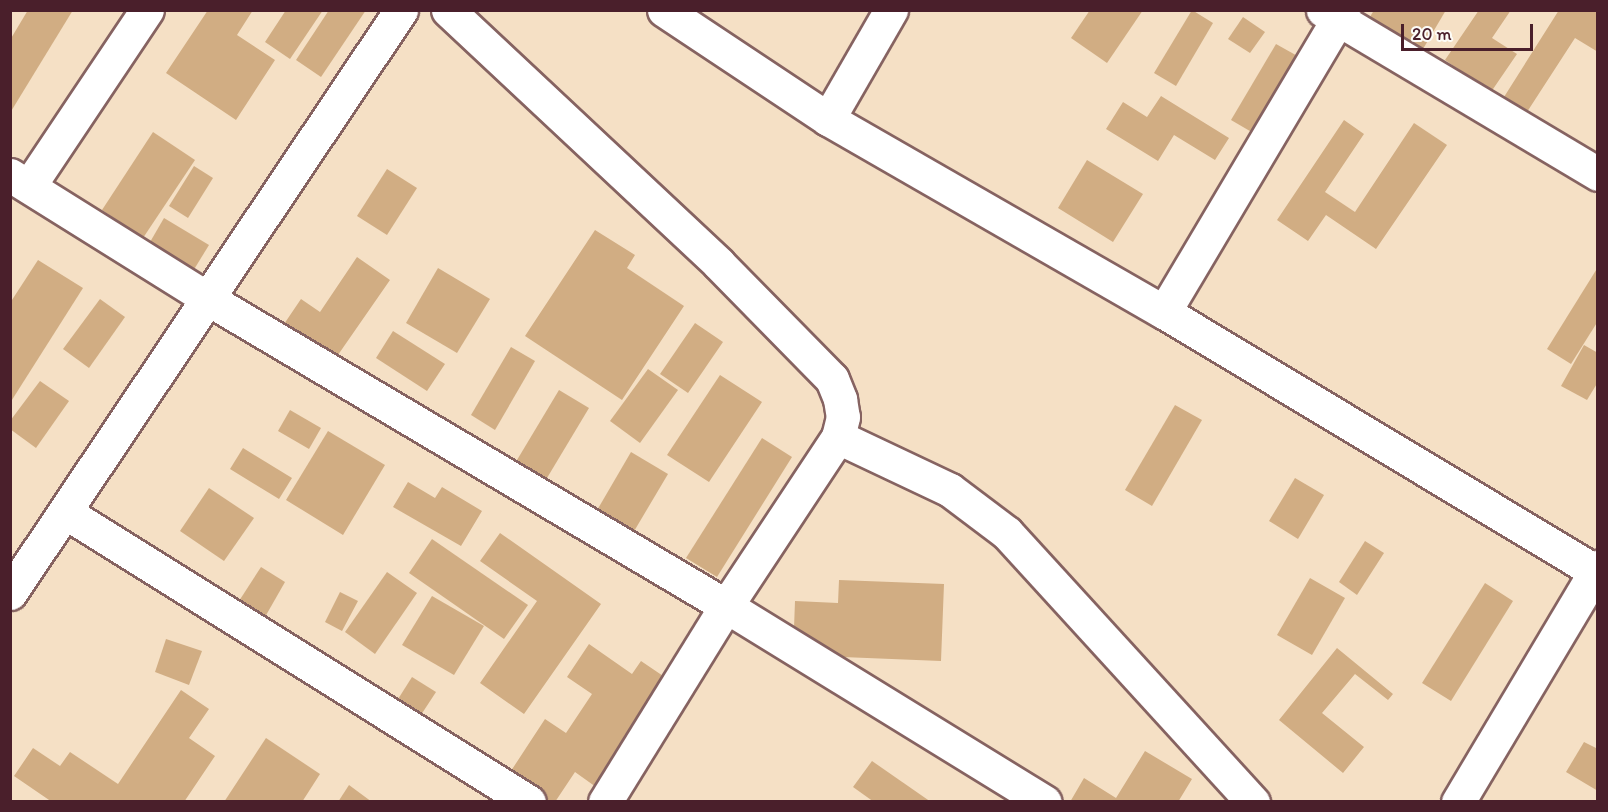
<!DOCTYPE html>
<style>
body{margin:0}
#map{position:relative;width:1608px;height:812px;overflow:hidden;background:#f5e0c5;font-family:Itim,sans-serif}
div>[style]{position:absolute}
.building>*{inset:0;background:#d1ad83}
.roads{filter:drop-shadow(2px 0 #866361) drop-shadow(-2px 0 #866361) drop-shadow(0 2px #866361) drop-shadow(0 -2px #866361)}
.minor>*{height:33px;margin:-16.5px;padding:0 16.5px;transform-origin:16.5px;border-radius:16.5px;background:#fff}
span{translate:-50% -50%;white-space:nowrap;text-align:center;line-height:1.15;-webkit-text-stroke:4.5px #fdfcf7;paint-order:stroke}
.frame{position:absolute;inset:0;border:12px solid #4a1f2b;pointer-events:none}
.scale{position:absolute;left:1401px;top:24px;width:132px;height:27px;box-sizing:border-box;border:3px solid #4a1f2b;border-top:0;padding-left:8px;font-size:18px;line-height:21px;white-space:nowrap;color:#4a1f2b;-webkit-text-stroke:4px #fdfcf7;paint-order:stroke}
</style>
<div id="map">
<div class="building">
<i style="clip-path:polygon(28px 10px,73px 10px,10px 113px,10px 40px)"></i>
<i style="clip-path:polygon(208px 10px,253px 10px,237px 35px,275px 60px,236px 120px,166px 73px)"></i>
<i style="clip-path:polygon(286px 10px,323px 10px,290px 59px,265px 42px)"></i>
<i style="clip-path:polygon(329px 10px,366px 10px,321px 77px,296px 60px)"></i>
<i style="clip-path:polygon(1090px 10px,1143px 10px,1107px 63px,1071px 38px)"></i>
<i style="clip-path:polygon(1192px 10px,1213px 23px,1176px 86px,1154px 73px)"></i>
<i style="clip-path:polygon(1374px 10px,1446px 10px,1423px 49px,1370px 17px)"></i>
<i style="clip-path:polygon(1479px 10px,1511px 10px,1492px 38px,1517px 54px,1491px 92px,1445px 60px)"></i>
<i style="clip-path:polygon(1559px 10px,1598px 10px,1598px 52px,1575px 38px,1527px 112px,1504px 97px)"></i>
<i style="clip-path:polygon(1243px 17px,1265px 32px,1250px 53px,1228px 39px)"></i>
<i style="clip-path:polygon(1276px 44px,1301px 58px,1255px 134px,1231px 120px)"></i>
<i style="clip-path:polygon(1161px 96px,1229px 138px,1215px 160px,1174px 135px,1158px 161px,1106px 129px,1123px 102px,1147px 117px)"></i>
<i style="clip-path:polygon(1344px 120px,1364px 134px,1325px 192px,1355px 212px,1414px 123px,1447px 145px,1376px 249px,1326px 215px,1308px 241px,1277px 220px)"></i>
<i style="clip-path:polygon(153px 132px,195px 160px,143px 238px,102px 210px)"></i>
<i style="clip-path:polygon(1087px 160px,1143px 194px,1113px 242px,1058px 208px)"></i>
<i style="clip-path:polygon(194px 166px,213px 178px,188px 218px,169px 206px)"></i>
<i style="clip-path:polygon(387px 169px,417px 188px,387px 235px,357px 216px)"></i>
<i style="clip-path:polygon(164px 218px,209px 245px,190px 276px,146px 249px)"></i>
<i style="clip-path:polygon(595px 230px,635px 255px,627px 268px,684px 306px,622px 400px,525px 336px)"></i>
<i style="clip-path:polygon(357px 257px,390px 280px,331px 365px,280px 330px,301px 299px,320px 312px)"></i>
<i style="clip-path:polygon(38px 260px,83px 288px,10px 403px,10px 303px)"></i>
<i style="clip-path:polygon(1598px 267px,1598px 321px,1571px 364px,1547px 349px)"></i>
<i style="clip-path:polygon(438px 268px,490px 299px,457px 353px,406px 323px)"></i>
<i style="clip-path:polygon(100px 299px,125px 317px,89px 368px,63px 349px)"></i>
<i style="clip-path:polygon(695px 323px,723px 342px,688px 393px,660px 374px)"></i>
<i style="clip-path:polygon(393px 331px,445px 364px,427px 391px,376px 358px)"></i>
<i style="clip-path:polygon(1584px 345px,1598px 353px,1598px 382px,1587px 400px,1561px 386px)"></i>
<i style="clip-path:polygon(511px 347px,535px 361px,495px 430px,471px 415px)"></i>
<i style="clip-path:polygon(648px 369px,678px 390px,640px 443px,610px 421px)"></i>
<i style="clip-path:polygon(720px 375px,762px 402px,709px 482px,667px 455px)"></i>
<i style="clip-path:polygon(40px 381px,69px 401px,36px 448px,10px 429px,10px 421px)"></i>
<i style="clip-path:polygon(559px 390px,589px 408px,541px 488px,511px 470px)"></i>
<i style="clip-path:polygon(1175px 405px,1202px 420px,1152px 506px,1125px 490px)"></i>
<i style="clip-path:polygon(290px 410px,321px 428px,309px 449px,278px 431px)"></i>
<i style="clip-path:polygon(328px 431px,385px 465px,343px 535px,286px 500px)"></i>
<i style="clip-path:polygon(762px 438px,792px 457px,717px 577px,686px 558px)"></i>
<i style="clip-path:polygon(243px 448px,292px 478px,279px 499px,230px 469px)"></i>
<i style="clip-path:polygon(631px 452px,668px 474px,633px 533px,596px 512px)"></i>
<i style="clip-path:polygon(1295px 478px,1324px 495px,1298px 539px,1269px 521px)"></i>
<i style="clip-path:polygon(408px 482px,435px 498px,442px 487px,482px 511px,461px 546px,393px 507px)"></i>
<i style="clip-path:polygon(209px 488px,254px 518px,224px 561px,180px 531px)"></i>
<i style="clip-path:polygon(500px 533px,601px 604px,524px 714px,480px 683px,537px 601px,480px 561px)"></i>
<i style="clip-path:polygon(432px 539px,528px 605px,504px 639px,409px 573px)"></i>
<i style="clip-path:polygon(1365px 541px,1384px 553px,1357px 595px,1339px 582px)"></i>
<i style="clip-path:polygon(261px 567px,285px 582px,265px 617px,239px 601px)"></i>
<i style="clip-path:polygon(387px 572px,417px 593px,375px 654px,345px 632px)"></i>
<i style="clip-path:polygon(1310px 578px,1345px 598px,1312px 655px,1277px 635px)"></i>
<i style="clip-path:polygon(839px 580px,944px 584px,941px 661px,793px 655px,795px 601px,838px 603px)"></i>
<i style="clip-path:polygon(1485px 583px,1513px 601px,1451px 701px,1422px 683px)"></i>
<i style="clip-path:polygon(340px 592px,358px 601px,342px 631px,325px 622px)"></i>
<i style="clip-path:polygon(432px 596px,484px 626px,454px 675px,402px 645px)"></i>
<i style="clip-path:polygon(166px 639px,202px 651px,189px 685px,155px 672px)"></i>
<i style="clip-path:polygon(589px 644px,632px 674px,641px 661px,669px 680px,596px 787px,575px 772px,555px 802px,544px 802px,507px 777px,545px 719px,566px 733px,592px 694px,567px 677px)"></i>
<i style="clip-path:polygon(1337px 648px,1393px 694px,1388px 700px,1355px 674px,1322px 713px,1364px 747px,1343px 773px,1279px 720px)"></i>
<i style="clip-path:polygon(412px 677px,436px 692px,417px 721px,393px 707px)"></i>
<i style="clip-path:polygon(181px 690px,209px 709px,189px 738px,215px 756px,184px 802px,52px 802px,14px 776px,33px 748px,60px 766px,70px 752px,118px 784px)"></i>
<i style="clip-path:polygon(266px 738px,320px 774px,302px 802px,224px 802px)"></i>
<i style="clip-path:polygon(1584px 742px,1598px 749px,1598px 791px,1566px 772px)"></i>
<i style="clip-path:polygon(1145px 751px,1192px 779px,1178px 802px,1070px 802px,1084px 778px,1116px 798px)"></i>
<i style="clip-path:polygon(872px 761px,931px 802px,874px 802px,853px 787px)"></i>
<i style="clip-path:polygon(349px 785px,372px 802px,338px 802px)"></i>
</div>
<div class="roads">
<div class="minor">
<i style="left:448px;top:10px;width:371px;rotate:43.1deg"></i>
<i style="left:719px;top:264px;width:161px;rotate:45.5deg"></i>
<i style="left:832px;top:379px;width:22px;rotate:68deg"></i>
<i style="left:840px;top:399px;width:18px;rotate:81deg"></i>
<i style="left:843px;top:417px;width:21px;rotate:104deg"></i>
<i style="left:838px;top:437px;width:203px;rotate:123.5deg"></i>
<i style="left:726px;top:606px;width:230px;rotate:121.7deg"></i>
<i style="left:664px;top:10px;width:197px;rotate:33.6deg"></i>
<i style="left:828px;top:119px;width:387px;rotate:29.9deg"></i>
<i style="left:1164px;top:312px;width:506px;rotate:31.02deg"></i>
<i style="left:1323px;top:10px;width:320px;rotate:30.8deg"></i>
<i style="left:828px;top:119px;width:126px;rotate:-60deg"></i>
<i style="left:10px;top:175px;width:230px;rotate:32deg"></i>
<i style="left:205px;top:297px;width:606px;rotate:30.67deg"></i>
<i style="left:726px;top:606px;width:374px;rotate:31.6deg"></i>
<i style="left:29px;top:186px;width:212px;rotate:-56.2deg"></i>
<i style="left:1164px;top:312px;width:351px;rotate:-59.3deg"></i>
<i style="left:838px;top:437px;width:124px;rotate:25.3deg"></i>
<i style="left:950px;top:490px;width:71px;rotate:37deg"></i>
<i style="left:1007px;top:533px;width:365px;rotate:47.6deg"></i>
<i style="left:65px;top:512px;width:547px;rotate:32.01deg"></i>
<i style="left:10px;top:593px;width:702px;rotate:-56.15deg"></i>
<i style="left:1458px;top:802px;width:274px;rotate:-59.2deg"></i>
</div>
</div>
<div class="frame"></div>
<div class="scale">20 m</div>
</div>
